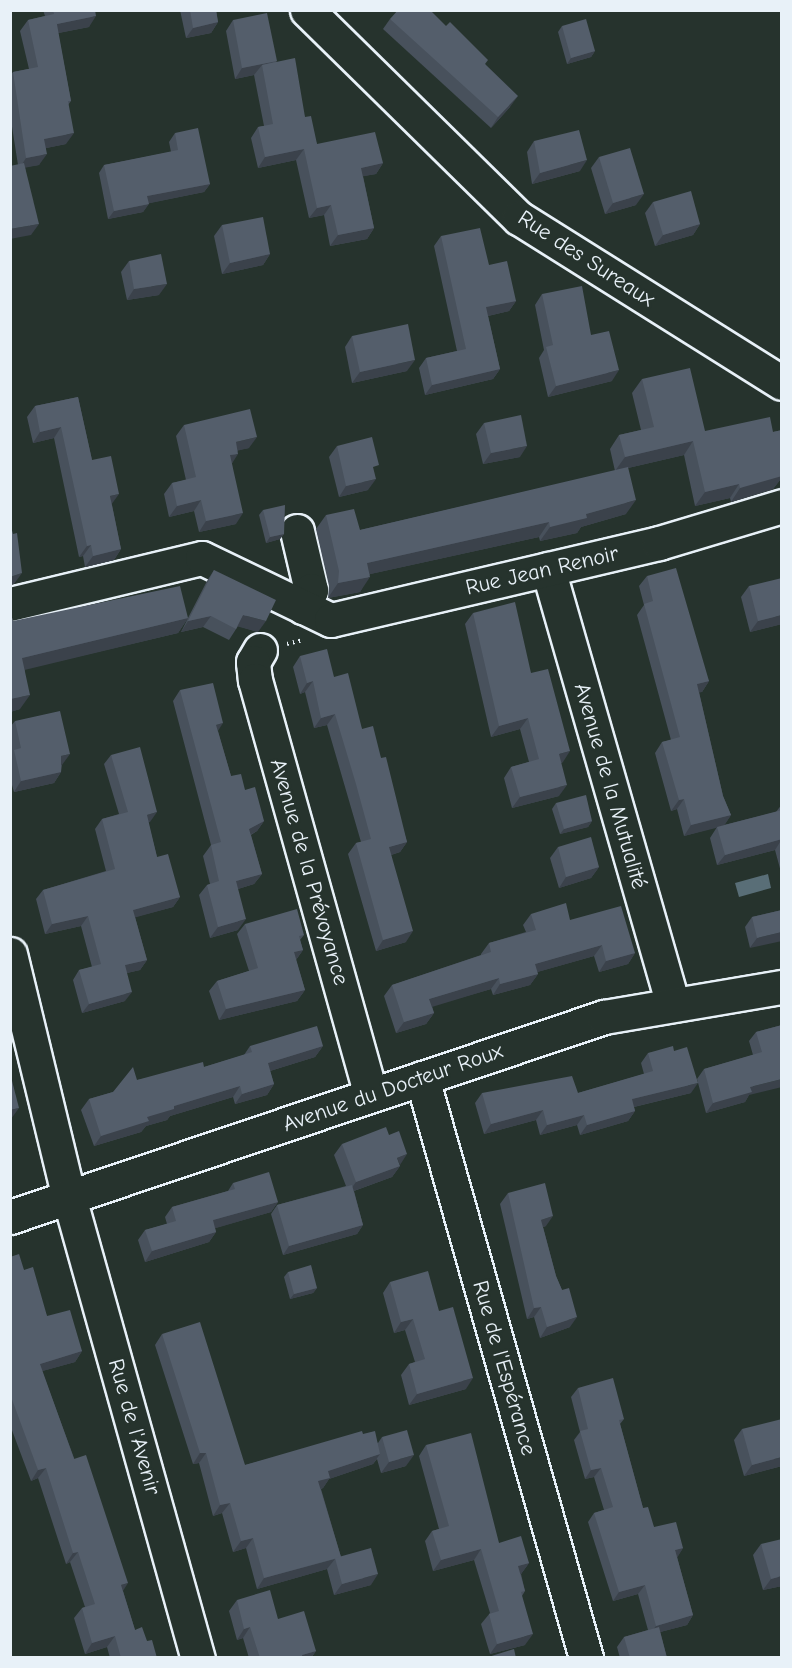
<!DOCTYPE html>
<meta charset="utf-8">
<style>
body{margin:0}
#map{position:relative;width:792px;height:1668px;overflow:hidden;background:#26332d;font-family:"Comic Neue",sans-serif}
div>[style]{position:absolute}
.water>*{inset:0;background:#596e77}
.path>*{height:4px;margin-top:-2px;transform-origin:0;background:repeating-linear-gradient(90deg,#e8f1f8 0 1.5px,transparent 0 6px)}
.roads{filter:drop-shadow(2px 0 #e8f1f8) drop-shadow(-2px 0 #e8f1f8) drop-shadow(0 2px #e8f1f8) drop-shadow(0 -2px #e8f1f8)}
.minor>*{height:33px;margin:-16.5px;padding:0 16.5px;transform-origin:16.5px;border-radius:16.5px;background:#26332d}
.wall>*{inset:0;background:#48515c}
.shaded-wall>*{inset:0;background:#3b424b}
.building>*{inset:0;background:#545e6b}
span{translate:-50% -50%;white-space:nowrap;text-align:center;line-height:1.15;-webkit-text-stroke:5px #26332d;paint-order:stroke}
.street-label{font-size:22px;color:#e8f1f8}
.frame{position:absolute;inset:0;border:12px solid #e8f1f8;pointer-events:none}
</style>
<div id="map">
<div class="water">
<i style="clip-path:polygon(768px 874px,771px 888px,739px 897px,735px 883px)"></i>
</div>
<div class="path">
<i style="left:287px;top:644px;width:16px;rotate:-14deg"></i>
</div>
<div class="roads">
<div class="minor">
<i style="left:307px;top:10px;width:297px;rotate:44.5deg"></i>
<i style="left:519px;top:218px;width:310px;rotate:32.1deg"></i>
<i style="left:297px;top:531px;width:61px;rotate:76.7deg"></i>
<i style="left:311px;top:590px;width:19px;rotate:115deg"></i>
<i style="left:548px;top:569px;width:453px;rotate:74deg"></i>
<i style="left:10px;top:604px;width:197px;rotate:-13.5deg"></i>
<i style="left:202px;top:558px;width:143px;rotate:25.7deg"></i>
<i style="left:331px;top:620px;width:337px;rotate:-13.2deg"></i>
<i style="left:659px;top:543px;width:128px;rotate:-16.7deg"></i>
<i style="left:260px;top:650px;width:14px;rotate:120deg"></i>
<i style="left:253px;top:662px;width:18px;rotate:84deg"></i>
<i style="left:255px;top:680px;width:431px;rotate:74.4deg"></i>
<i style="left:10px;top:954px;width:250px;rotate:76.4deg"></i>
<i style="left:69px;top:1197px;width:479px;rotate:74.4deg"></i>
<i style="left:422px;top:1078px;width:603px;rotate:74.21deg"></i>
<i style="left:10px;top:1217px;width:627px;rotate:-18.61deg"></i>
<i style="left:604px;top:1017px;width:181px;rotate:-9.6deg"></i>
</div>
</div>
<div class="wall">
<i style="clip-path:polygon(43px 10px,95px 10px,89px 27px,58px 33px,71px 101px,68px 105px,66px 144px,46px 148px,39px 165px,25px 167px,31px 235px,18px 165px,10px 114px,10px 76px,13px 72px,29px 69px,20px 31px,28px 20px,45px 16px)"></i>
<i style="clip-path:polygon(180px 10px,216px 10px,218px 22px,211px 33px,186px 38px)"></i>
<i style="clip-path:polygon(390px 19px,485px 64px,510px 107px,491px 128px,383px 29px)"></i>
<i style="clip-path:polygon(233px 20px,277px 62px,305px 117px,317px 144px,383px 163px,376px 174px,363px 176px,374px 228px,367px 239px,330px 246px,324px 215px,309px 218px,296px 160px,258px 168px,251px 138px,258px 127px,264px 126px,254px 75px,235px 79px,226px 31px)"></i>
<i style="clip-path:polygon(562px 26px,595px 51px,591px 57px,567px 64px,558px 32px)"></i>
<i style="clip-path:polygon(175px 133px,210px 184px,204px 192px,149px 203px,143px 212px,108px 219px,99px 173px,104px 165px,171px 152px,169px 142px)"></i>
<i style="clip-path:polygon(534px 141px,580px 171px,532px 184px,527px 152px)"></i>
<i style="clip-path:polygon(599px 157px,636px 205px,605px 214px,591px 168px)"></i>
<i style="clip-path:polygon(653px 202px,700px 224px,693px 235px,655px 246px,645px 213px)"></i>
<i style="clip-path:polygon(222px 225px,270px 254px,263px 265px,222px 274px,214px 236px)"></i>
<i style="clip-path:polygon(441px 236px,489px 265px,516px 301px,509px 311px,488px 316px,500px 369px,493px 379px,425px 395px,419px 368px,426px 358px,457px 351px,434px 246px)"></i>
<i style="clip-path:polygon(129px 261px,159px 295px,127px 300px,121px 272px)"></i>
<i style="clip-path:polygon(542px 294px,591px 335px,612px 381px,548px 397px,539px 358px,544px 350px,535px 305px)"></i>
<i style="clip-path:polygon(352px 336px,407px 371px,352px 383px,345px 347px)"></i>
<i style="clip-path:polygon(642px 379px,705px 431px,773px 432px,782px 430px,782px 479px,780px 480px,773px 489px,731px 502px,730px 498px,695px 506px,684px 455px,628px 468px,626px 514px,581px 527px,577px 533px,540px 541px,539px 537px,370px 574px,360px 592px,328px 598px,329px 586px,316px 529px,326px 515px,360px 530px,615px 471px,610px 449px,619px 435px,641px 430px,632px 393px)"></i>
<i style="clip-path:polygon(78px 397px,92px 460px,112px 505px,121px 549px,114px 560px,85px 567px,83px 556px,79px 557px,54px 438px,33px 443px,27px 417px,35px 406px)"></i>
<i style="clip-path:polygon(484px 423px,520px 457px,483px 464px,476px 434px)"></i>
<i style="clip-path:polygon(184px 425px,249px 448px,238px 450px,232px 463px,236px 524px,199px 532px,194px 511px,169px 517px,164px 494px,172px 483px,186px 480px,176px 436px)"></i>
<i style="clip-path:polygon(337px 446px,368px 490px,339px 497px,329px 457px)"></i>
<i style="clip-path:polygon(263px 510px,284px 534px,280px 539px,266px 543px,259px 515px)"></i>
<i style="clip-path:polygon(214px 570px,258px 632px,238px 626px,229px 640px,203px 627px,181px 632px,188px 618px,178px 633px,25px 669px,20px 709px,10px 712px,10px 611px,13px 621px,188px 618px,207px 581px)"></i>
<i style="clip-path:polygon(647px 576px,709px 681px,702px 692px,699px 692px,723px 796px,731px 815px,724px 825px,776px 812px,782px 804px,782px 876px,775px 850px,717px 865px,710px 838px,717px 827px,684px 836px,677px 809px,671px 811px,655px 753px,662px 742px,671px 740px,637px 615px,644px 605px,639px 586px)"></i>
<i style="clip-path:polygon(749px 586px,782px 624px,750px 632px,741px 597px)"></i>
<i style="clip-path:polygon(473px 613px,531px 673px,563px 762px,561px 763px,559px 796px,512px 808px,504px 778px,511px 767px,529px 762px,520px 729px,491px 737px,465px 624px)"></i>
<i style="clip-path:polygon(300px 656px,334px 677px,362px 729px,381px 758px,407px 842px,400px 852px,391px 855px,406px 942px,376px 951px,348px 854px,356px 843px,361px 842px,327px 725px,314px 728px,305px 692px,300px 694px,293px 667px)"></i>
<i style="clip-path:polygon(180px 690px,218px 731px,231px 776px,245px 790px,264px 821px,257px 831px,251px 835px,262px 874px,254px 884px,238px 889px,238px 930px,210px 938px,199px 895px,207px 885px,210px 884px,203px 856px,211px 845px,173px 701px)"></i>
<i style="clip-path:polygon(15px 721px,62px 765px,61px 772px,54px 783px,14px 792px,10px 778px,10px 755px,12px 753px,10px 748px,10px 727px)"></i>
<i style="clip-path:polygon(111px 755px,150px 822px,148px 822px,157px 857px,180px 897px,173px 907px,135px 917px,147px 960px,140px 970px,127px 973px,125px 1001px,82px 1013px,73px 980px,79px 970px,92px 967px,81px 926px,45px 934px,36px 899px,43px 890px,106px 871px,95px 829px,102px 819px,119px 814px,104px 764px)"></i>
<i style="clip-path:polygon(556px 803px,592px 821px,588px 827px,560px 834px,552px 809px)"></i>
<i style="clip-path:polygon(558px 847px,599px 867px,591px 878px,559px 888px,550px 858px)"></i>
<i style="clip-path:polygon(782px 910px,750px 948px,745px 927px,752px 917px)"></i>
<i style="clip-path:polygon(531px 914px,570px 920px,635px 953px,628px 964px,599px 972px,594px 956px,537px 972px,538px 974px,530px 985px,493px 995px,491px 989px,432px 1006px,434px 1013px,426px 1024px,396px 1033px,384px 996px,392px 985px,481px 955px,481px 954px,489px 943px,526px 932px,523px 925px)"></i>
<i style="clip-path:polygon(245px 924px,304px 935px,300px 940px,303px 950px,296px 960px,305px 990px,297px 1001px,219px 1020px,209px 991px,217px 981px,249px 971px,237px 934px)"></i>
<i style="clip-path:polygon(782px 1025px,749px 1095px,745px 1102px,706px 1113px,697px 1079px,704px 1069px,753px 1055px,749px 1041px,756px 1032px)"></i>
<i style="clip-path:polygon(250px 1046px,323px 1046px,315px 1057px,270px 1071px,274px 1084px,267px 1095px,235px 1104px,233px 1097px,170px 1116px,167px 1120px,146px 1126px,141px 1132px,94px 1146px,81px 1110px,89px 1099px,113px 1092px,137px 1080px,204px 1067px,244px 1055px)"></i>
<i style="clip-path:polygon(674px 1051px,691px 1093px,634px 1107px,635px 1111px,628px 1121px,580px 1135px,577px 1125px,540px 1135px,536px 1120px,484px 1134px,475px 1103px,482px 1093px,578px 1093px,644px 1074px,641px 1063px,648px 1053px)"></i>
<i style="clip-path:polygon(342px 1144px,400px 1166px,392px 1177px,354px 1191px,363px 1225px,357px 1234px,283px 1255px,271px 1214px,277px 1205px,346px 1186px,334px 1155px)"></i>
<i style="clip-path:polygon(233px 1183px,278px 1202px,271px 1212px,215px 1228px,216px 1232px,209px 1242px,145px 1262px,138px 1240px,145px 1230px,167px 1224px,165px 1217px,172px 1207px,228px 1191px)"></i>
<i style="clip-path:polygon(508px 1193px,546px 1226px,543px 1227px,556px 1276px,562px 1290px,570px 1327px,540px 1338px,534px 1317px,527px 1319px,500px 1204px)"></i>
<i style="clip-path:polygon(10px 1257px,24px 1270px,47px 1316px,82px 1351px,75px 1362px,42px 1371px,123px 1591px,135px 1630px,147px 1641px,157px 1658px,110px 1658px,107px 1647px,85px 1654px,74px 1618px,82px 1608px,85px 1607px,70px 1562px,66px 1564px,38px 1478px,31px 1481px,10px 1425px)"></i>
<i style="clip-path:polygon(288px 1272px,317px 1288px,313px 1293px,290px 1299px,284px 1277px)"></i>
<i style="clip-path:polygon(390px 1282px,439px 1311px,466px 1389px,409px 1405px,401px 1375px,409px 1364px,415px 1362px,405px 1330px,394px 1333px,383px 1293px)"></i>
<i style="clip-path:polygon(162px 1334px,245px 1465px,363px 1434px,378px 1443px,382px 1437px,406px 1466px,381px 1473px,377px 1459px,373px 1464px,329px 1479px,323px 1488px,321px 1489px,341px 1557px,371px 1585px,334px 1595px,327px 1569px,257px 1589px,246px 1548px,233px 1552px,222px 1513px,213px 1516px,199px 1463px,193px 1464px,155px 1345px)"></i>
<i style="clip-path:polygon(578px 1388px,624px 1419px,620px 1424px,643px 1508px,654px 1527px,683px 1548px,677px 1557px,693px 1615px,687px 1625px,660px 1632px,667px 1658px,620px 1658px,617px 1647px,624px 1637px,648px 1630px,638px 1594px,613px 1601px,588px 1522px,594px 1513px,604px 1510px,594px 1477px,585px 1479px,574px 1440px,580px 1432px,571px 1397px)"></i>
<i style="clip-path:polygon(742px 1429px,782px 1466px,744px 1476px,734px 1440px)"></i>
<i style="clip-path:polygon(426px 1445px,499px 1543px,529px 1563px,521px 1574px,525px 1591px,522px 1596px,525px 1645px,490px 1654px,481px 1624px,490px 1613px,474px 1560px,433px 1571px,425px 1541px,432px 1531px,439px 1529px,419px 1456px)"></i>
<i style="clip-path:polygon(761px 1544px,782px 1586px,763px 1590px,753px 1555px)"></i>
<i style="clip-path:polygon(237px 1600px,278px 1619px,316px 1651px,311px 1658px,249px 1658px,243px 1638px,237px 1640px,229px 1611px)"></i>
</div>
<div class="shaded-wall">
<i style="clip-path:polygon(96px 16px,89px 27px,49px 35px,57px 24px)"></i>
<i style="clip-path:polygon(218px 22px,211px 33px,186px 38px,193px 28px)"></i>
<i style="clip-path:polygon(595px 51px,591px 57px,567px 64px,571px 58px)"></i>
<i style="clip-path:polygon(277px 61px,262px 65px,254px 75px,235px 79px,242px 68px)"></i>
<i style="clip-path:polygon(518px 96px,510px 107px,491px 128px,498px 117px)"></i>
<i style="clip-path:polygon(74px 133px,66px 144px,37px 150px,44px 139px)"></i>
<i style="clip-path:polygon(304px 149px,296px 160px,258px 168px,265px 157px)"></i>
<i style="clip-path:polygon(47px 154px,39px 165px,19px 169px,26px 158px)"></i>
<i style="clip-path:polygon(587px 160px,580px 171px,532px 184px,540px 173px)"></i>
<i style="clip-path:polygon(383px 163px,376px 174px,354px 178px,361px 168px)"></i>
<i style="clip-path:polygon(210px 184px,204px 192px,141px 205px,147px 196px)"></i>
<i style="clip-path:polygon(644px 194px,636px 205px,605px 214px,613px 203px)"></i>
<i style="clip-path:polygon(149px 204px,143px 212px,108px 219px,114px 211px)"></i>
<i style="clip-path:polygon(331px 205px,324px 215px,309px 218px,317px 208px)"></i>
<i style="clip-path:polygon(39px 224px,31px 235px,10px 239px,10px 229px)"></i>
<i style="clip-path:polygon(700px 224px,693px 235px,655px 246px,663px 235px)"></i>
<i style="clip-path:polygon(374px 228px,367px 239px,330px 246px,338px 235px)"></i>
<i style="clip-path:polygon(270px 254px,263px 265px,222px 274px,230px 263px)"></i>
<i style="clip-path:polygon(167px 284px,159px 295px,127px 300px,134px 289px)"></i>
<i style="clip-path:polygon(516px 301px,509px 311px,479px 318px,486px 307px)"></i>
<i style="clip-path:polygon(415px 360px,407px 371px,352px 383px,360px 372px)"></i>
<i style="clip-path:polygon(500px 369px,493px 379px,425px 395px,432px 385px)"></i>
<i style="clip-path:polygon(619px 370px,612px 381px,548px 397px,556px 386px)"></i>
<i style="clip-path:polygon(61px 427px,54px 438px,33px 443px,40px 432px)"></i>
<i style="clip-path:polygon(257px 437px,249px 448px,228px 453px,236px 442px)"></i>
<i style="clip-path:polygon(693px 441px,684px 455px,615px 471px,625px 457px)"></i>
<i style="clip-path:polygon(527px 446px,520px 457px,483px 464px,491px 453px)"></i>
<i style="clip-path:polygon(238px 454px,231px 465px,230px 455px)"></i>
<i style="clip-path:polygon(782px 468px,782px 479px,780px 480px,773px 489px,731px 502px,740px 488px)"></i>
<i style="clip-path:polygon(376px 479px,368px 490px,339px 497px,346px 486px)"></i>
<i style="clip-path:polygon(739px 484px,730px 498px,695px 506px,705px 492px)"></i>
<i style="clip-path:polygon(119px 494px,111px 505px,110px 496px)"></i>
<i style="clip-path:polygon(201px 500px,194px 511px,169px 517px,177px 506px)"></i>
<i style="clip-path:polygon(636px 500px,626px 514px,581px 527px,577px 533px,540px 541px,550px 527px,586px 514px)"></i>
<i style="clip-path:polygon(243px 513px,236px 524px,199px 532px,206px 521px)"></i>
<i style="clip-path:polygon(549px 522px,539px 537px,357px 577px,367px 563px)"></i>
<i style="clip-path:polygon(284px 534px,280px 539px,266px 543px,270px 537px)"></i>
<i style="clip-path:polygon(91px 545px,83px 556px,79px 557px,87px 546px)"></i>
<i style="clip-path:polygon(121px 549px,114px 560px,85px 567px,93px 556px)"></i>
<i style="clip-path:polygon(22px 573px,14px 584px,10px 585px,10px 577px)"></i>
<i style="clip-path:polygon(370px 577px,360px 592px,328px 598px,338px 583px)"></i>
<i style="clip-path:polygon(243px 615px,266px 621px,258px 632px,236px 626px)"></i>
<i style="clip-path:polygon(782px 615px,782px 624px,750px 632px,758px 621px)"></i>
<i style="clip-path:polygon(211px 616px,203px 627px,181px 632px,188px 621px)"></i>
<i style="clip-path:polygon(188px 618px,178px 633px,12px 673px,22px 658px)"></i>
<i style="clip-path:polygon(313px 681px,305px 692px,300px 694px,307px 683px)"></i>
<i style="clip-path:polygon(709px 681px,702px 692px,690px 695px,697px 684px)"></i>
<i style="clip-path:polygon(30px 695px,20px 709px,10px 712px,10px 699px)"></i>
<i style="clip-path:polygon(335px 714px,327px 725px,314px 728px,321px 718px)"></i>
<i style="clip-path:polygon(528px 718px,520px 729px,491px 737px,499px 726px)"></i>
<i style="clip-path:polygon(223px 723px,216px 734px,216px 725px)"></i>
<i style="clip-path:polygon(570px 751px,563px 762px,551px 765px,559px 754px)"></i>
<i style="clip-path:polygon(70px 754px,62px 765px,53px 767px,61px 756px)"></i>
<i style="clip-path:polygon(61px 772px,54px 783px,14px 792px,21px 781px)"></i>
<i style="clip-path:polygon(567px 785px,559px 796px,512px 808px,520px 797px)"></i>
<i style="clip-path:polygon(684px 799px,677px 809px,671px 811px,679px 800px)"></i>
<i style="clip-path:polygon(157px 812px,150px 822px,140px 825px,147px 815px)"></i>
<i style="clip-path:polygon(731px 815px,724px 826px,684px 836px,691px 825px)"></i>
<i style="clip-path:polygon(264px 821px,257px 831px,242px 839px,249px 829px)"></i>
<i style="clip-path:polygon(592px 821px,588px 827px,560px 834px,564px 829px)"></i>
<i style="clip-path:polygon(782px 839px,775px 850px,717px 865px,725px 855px)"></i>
<i style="clip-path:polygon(407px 842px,400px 852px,382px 858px,389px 847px)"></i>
<i style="clip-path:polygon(599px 867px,591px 878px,559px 888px,566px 877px)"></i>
<i style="clip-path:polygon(262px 874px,254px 884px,228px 892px,236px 881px)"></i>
<i style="clip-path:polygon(180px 897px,173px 907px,126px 920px,133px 910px)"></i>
<i style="clip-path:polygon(88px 916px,81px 926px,45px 934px,52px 924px)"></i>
<i style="clip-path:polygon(246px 919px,238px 930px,210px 938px,218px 927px)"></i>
<i style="clip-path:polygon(413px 931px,406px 942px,376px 951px,383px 940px)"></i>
<i style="clip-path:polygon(782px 932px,782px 941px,750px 948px,757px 938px)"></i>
<i style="clip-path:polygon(602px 945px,594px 956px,527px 975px,535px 964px)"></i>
<i style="clip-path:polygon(303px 950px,295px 961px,294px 952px)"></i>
<i style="clip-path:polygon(635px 953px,628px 964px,599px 972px,606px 961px)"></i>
<i style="clip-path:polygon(147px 960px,140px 970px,118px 975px,125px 965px)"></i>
<i style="clip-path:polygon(538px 974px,530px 985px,493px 995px,500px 984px)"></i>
<i style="clip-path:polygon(499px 978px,491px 989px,422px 1010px,429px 999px)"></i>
<i style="clip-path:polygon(305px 990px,297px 1001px,219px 1020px,226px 1009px)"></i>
<i style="clip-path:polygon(132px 992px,125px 1001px,82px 1013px,89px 1004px)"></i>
<i style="clip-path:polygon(434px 1013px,426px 1024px,396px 1033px,404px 1022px)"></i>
<i style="clip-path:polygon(323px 1046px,315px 1057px,260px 1074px,268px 1063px)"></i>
<i style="clip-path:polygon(782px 1079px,782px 1087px,749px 1095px,745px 1102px,706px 1113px,713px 1103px,750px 1087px)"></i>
<i style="clip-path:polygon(698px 1083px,691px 1093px,625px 1109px,632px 1099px)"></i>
<i style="clip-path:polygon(274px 1084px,267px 1095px,235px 1104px,242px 1094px)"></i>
<i style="clip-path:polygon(240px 1086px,233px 1097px,170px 1116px,167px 1120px,146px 1126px,141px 1132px,94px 1146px,101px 1136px,147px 1117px,174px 1106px)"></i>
<i style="clip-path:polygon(19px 1108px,11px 1119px,10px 1119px,10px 1110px)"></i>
<i style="clip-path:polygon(543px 1110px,536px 1120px,484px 1134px,491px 1124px)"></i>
<i style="clip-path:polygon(635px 1111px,628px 1121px,580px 1135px,587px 1125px)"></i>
<i style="clip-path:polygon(584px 1115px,577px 1125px,540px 1135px,547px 1125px)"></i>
<i style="clip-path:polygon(407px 1154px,400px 1165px,397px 1158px)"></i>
<i style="clip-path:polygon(400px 1166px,392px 1177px,348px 1193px,356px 1182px)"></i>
<i style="clip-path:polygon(278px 1202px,271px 1212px,206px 1231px,213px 1220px)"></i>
<i style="clip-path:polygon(553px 1216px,546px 1226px,534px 1230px,541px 1220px)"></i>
<i style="clip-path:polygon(363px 1225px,357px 1234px,283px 1255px,289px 1246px)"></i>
<i style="clip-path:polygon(216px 1232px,209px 1242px,145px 1262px,152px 1251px)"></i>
<i style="clip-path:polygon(317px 1288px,313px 1293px,290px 1299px,294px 1294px)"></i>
<i style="clip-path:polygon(541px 1307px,534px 1317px,527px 1319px,534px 1308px)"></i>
<i style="clip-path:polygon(577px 1317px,570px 1327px,540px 1338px,547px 1327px)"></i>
<i style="clip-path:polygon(413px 1319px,405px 1330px,394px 1333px,401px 1322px)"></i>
<i style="clip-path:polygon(82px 1351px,75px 1362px,32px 1374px,40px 1364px)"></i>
<i style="clip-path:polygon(473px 1378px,466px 1389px,409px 1405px,417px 1394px)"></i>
<i style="clip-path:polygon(200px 1453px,206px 1453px,199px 1463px,193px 1464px)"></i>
<i style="clip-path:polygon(380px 1454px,373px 1464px,329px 1479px,323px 1488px,311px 1492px,318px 1481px,328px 1471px)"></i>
<i style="clip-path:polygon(414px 1455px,406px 1466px,381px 1473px,389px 1462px)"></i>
<i style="clip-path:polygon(782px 1457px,782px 1466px,744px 1476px,752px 1465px)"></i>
<i style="clip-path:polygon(46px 1468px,38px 1478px,31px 1481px,38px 1470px)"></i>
<i style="clip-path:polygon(601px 1468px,594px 1477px,585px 1479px,591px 1470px)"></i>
<i style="clip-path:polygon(230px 1503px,222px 1513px,213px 1516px,220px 1505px)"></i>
<i style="clip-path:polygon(253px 1538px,246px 1548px,233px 1552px,241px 1541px)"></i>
<i style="clip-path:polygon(683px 1548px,677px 1558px,675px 1550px)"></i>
<i style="clip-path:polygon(481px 1549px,474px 1560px,433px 1571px,441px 1560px)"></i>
<i style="clip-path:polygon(78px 1552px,70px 1562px,66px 1564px,73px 1553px)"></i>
<i style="clip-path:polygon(335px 1559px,327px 1569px,257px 1589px,264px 1578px)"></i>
<i style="clip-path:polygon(529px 1563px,521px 1574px,511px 1577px,518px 1566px)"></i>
<i style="clip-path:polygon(378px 1574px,371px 1585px,334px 1595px,342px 1584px)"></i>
<i style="clip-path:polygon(782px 1576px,782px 1586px,763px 1590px,771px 1579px)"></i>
<i style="clip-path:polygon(128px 1583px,121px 1594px,121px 1585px)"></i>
<i style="clip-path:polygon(645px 1585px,638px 1594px,613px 1601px,619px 1592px)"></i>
<i style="clip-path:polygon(693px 1615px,687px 1625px,649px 1635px,656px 1626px)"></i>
<i style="clip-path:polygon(250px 1627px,243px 1638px,237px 1640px,244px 1629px)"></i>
<i style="clip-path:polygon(533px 1634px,525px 1645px,490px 1654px,497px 1644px)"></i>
<i style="clip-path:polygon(115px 1636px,107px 1647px,85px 1654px,92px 1643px)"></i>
<i style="clip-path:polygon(316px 1651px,311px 1658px,300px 1658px,302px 1655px)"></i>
</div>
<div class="building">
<i style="clip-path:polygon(53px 10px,95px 10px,96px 16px,57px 24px,56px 19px,71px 101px,68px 101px,74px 133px,44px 139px,47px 154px,26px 158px,13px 72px,38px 67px,28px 20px,54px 14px)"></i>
<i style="clip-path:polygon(190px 10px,216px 10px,218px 22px,193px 28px)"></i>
<i style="clip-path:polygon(398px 10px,430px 10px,446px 26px,450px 22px,488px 60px,485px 64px,518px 96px,498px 117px,390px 19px)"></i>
<i style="clip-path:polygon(267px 13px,277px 61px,242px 68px,233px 20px)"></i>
<i style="clip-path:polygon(586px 19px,595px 51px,571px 58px,562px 26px)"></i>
<i style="clip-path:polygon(295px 58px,305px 117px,311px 116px,317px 144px,375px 132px,383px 163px,361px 168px,374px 228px,338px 235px,331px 205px,317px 208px,304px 149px,265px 157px,258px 127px,273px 124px,262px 65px)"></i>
<i style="clip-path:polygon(198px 128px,210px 184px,147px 196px,149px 204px,114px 211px,104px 165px,178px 150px,175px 133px)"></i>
<i style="clip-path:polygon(579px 130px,587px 160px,540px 173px,534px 141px)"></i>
<i style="clip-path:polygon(630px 148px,644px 194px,613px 203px,599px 157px)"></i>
<i style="clip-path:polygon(24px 163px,39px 224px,10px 229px,10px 166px)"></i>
<i style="clip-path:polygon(691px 191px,700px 224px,663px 235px,653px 202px)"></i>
<i style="clip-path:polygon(263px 217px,270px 254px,230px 263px,222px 225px)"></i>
<i style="clip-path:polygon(480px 228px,489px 265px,507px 261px,516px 301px,486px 307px,500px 369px,432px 385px,426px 358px,466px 349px,441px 236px)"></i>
<i style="clip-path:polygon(161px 254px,167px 284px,134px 289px,129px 261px)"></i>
<i style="clip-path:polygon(582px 286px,591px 335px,609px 331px,619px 370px,556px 386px,546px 347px,553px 345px,542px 294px)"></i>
<i style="clip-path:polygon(408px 324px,415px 360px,360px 372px,352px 336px)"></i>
<i style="clip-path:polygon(690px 368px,705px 431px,770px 417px,773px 432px,782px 430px,782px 476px,740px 488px,739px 484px,705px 492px,693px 441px,625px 457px,619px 435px,654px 427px,642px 379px)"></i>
<i style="clip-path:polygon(78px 397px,92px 460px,111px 456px,119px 494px,110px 496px,121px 549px,93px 556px,91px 545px,87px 546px,61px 427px,40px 432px,35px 406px)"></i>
<i style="clip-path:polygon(250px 409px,257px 437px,236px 442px,238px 454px,230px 455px,243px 513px,206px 521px,201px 500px,177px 506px,172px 483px,196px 477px,184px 425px)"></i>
<i style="clip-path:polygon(521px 415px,527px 446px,491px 453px,484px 423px)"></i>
<i style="clip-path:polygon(372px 437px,379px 465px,373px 467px,376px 479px,346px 486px,337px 446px)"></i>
<i style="clip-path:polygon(628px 467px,636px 500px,586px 514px,587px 518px,550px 527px,549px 522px,367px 563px,370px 577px,338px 583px,339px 571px,326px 515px,354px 509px,360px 530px)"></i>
<i style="clip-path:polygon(285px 505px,284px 534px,270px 537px,263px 510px)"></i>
<i style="clip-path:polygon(10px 523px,13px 534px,17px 533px,22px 573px,10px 577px)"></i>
<i style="clip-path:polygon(676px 568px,709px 681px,697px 684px,723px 796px,731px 815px,691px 825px,684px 799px,679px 800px,662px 742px,680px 737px,644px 604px,653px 601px,647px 576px)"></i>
<i style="clip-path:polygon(214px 570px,276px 600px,266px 621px,243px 615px,236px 629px,211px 616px,188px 621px)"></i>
<i style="clip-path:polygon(782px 578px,782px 615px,758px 621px,749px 586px)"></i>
<i style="clip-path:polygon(180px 586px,188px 618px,22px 658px,30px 695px,10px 699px,10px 611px,13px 621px)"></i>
<i style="clip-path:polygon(515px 602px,531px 673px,548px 669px,570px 751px,559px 754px,567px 785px,520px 797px,511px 767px,539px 759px,528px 718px,499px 726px,473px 613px)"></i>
<i style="clip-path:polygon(327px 649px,334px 677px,348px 673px,362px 729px,373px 726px,381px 758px,386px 757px,407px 842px,389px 847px,413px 931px,383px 940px,356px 843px,371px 839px,356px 784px,335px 714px,321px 718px,313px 681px,307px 683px,300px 656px)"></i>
<i style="clip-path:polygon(213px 683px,223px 723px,216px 725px,231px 776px,241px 774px,245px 790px,255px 787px,264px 821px,249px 829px,262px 874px,236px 881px,246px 919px,218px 927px,207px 885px,219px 881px,211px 845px,221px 842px,180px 690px)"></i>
<i style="clip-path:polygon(60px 711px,70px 754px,61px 756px,61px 772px,21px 781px,14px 750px,21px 748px,15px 721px)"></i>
<i style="clip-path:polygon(140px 747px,157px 812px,147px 815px,157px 857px,168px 854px,180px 897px,133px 910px,147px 960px,125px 965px,132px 992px,89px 1004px,79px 970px,101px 964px,88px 916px,52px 924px,43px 890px,115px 869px,102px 819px,128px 812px,111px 755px)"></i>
<i style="clip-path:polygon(586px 795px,592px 821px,564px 829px,556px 803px)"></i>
<i style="clip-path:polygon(782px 810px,782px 839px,725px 855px,717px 827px)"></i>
<i style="clip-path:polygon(591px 837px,599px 867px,566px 877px,558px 847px)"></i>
<i style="clip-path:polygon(566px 903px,570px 920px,621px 906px,635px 953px,606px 961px,602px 945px,535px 964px,538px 974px,500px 984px,499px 978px,429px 999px,434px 1013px,404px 1022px,392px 985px,491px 952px,489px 943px,536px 930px,531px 914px)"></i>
<i style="clip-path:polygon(297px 909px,304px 935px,299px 936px,303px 950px,294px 952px,305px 990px,226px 1009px,217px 981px,258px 968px,245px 924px)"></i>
<i style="clip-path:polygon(782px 910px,782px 932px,757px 938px,752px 917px)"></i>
<i style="clip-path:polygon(782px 1025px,782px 1079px,750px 1087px,752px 1092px,713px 1103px,704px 1069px,762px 1052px,756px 1032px)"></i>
<i style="clip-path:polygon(317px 1026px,323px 1046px,268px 1063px,274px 1084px,242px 1094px,240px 1086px,174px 1106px,174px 1109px,147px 1117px,149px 1121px,101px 1136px,89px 1099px,113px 1092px,133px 1067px,137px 1080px,203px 1062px,204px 1067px,252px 1052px,250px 1046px)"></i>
<i style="clip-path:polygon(673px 1046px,674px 1051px,687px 1047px,698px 1083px,632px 1099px,635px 1111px,587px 1125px,584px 1115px,547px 1125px,543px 1110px,491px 1124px,482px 1093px,572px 1076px,578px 1093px,653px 1071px,648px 1053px)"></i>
<i style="clip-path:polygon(10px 1073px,19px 1108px,10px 1110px)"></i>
<i style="clip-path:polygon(386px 1127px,389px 1135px,399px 1131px,407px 1154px,397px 1158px,400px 1166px,356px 1182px,342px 1144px)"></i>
<i style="clip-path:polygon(269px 1172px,278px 1202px,213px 1220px,216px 1232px,152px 1251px,145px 1230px,176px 1221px,172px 1207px,235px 1189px,233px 1183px)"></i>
<i style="clip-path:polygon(545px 1183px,553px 1216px,541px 1220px,556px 1276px,562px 1290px,569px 1288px,577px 1317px,547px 1327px,541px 1307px,534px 1308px,508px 1193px)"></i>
<i style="clip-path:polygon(352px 1185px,363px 1225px,289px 1246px,277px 1205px)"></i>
<i style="clip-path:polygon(19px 1254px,24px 1270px,33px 1267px,47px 1316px,70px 1310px,82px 1351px,40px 1364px,74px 1459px,86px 1455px,128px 1583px,121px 1585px,135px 1630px,142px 1627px,147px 1641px,152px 1640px,157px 1658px,121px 1658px,115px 1636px,92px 1643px,82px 1608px,95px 1604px,78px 1552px,73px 1553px,46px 1468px,38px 1470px,10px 1394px,10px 1257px)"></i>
<i style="clip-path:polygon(311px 1265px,317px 1288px,294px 1294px,288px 1272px)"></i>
<i style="clip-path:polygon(428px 1271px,439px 1311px,453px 1307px,473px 1378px,417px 1394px,409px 1364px,425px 1359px,413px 1319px,401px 1322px,390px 1282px)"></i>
<i style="clip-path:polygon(200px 1322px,245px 1465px,362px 1431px,363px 1434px,375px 1431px,380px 1454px,328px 1471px,330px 1478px,318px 1481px,341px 1557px,264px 1578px,253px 1538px,241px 1541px,230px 1503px,220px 1505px,206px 1453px,200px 1453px,162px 1334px)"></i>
<i style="clip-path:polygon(613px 1378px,624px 1419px,619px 1420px,643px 1508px,648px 1507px,654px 1527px,676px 1522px,683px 1548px,675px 1550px,693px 1615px,656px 1626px,645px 1585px,619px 1592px,594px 1513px,613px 1507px,601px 1468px,591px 1470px,580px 1431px,588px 1429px,578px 1388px)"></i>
<i style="clip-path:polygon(782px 1419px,782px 1457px,752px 1465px,742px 1429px)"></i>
<i style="clip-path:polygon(407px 1430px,414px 1455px,389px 1462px,382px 1437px)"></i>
<i style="clip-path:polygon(471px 1433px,499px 1543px,521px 1536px,529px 1563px,518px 1566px,525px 1591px,521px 1592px,533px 1634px,497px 1644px,489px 1614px,499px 1611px,481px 1549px,441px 1560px,432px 1531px,449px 1526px,426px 1445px)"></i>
<i style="clip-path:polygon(782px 1539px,782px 1576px,771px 1579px,761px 1544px)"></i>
<i style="clip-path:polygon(371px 1548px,378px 1574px,342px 1584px,335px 1558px)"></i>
<i style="clip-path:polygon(270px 1590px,278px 1619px,304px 1611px,316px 1651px,302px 1655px,303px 1658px,260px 1658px,250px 1627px,244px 1629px,237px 1600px)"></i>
<i style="clip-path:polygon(659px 1627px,667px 1658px,630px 1658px,624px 1637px)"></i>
<i style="clip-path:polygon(514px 1649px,516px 1658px,485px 1658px)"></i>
</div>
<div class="street-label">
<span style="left:586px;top:259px;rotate:33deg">Rue des Sureaux</span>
<span style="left:542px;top:571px;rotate:-13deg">Rue Jean Renoir</span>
<span style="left:610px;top:786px;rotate:74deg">Avenue de la Mutualité</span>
<span style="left:309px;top:872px;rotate:74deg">Avenue de la Prévoyance</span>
<span style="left:393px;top:1088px;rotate:-19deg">Avenue du Docteur Roux</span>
<span style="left:504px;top:1368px;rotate:74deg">Rue de l'Espérance</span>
<span style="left:134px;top:1427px;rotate:74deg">Rue de l'Avenir</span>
</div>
<div class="frame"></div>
</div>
